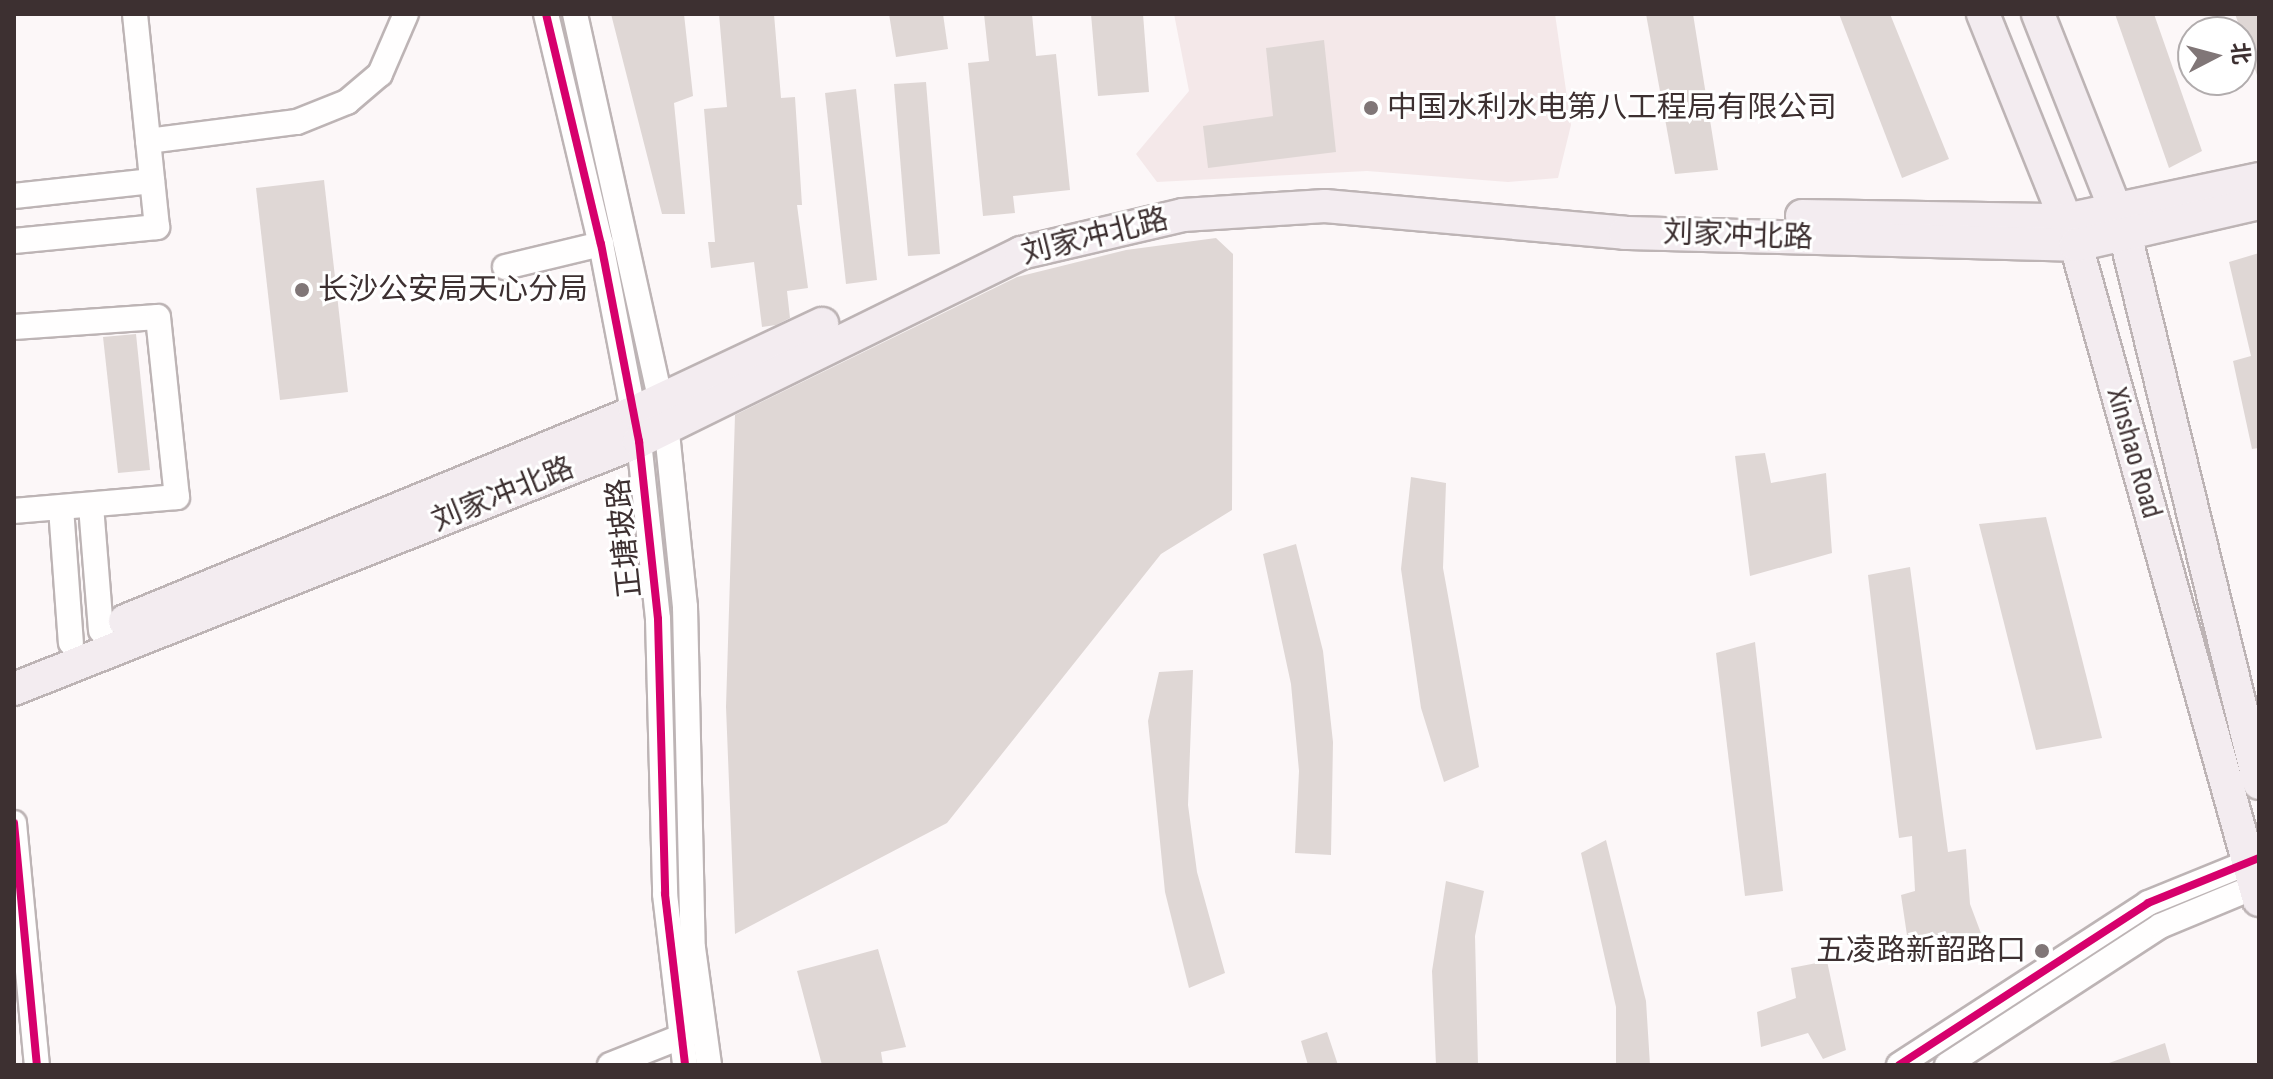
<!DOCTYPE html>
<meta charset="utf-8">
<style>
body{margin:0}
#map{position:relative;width:2273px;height:1079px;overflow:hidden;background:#fcf7f8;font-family:"Sofia Sans Condensed","Noto Sans SC",sans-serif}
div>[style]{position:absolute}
.built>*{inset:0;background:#f4e8e9}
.building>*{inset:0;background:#dfd7d5}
.roads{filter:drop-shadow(2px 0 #bdb4b5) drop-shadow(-2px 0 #bdb4b5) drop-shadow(0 2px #bdb4b5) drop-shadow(0 -2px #bdb4b5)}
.minor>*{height:24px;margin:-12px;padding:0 12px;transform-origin:12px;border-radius:12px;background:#fffefe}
.major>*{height:32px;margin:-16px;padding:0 16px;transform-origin:16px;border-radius:16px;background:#f3ecf0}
.cycleway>*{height:8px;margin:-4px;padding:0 4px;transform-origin:4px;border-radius:4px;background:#d6006c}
.dots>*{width:22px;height:22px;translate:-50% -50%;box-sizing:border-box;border:4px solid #fff;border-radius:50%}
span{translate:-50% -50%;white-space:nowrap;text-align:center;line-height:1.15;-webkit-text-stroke:6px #fff;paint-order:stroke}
.poi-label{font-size:30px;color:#3d3031}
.left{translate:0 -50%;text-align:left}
.right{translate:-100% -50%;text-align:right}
.street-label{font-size:30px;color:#3d3031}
.frame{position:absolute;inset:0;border:16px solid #3d3031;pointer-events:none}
.north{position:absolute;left:2177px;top:16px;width:80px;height:80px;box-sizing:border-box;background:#fff;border:2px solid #b1acad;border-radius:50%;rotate:84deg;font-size:22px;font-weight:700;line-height:32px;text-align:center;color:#3d3031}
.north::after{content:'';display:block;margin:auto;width:28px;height:36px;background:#807677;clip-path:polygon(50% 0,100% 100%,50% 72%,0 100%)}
</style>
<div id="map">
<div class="built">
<i style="clip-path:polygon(1174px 14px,1555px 14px,1571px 125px,1558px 178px,1508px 182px,1367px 171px,1157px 182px,1136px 154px,1189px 91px)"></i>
</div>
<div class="building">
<i style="clip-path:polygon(611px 14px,684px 14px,693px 96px,674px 103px,685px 214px,662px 214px)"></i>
<i style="clip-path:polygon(719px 14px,774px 14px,781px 98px,795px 97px,802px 205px,797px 205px,808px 288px,787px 291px,790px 318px,776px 325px,762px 327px,754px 262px,711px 268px,708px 242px,715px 242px,704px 109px,727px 107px)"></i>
<i style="clip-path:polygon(889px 14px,943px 14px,948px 49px,896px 57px)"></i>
<i style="clip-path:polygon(984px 14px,1032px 14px,1036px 56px,1056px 54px,1070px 190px,1013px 196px,1015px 213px,983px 216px,968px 63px,989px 61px)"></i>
<i style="clip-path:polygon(1091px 14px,1143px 14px,1149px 92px,1098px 96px)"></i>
<i style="clip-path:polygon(1646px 14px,1693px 14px,1718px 170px,1675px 174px)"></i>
<i style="clip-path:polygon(1839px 14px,1890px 14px,1949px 159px,1902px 178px)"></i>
<i style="clip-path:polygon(2115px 14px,2154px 14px,2202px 151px,2169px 168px)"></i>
<i style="clip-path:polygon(2235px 14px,2259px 14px,2259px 75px,2257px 75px)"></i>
<i style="clip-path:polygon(1324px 40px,1336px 152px,1208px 168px,1203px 126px,1273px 116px,1266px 48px)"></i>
<i style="clip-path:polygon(926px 82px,940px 254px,908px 256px,894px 84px)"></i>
<i style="clip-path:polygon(856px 89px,877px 280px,846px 284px,825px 93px)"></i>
<i style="clip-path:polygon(324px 180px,348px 392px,280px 400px,256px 188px)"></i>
<i style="clip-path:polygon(1216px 238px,1233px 254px,1232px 510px,1161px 554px,947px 823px,735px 934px,726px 707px,735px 415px,1017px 277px,1126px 250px)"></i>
<i style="clip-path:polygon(2259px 253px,2259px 448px,2252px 449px,2233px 361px,2251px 356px,2229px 262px)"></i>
<i style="clip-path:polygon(136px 334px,150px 470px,118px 473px,103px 337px)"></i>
<i style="clip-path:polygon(1765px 453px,1771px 483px,1826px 473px,1832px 553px,1750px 576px,1735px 456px)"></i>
<i style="clip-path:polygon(1411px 477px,1446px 483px,1443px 568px,1479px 767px,1444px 782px,1421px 708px,1401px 569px)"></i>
<i style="clip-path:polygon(2046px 517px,2102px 738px,2036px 750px,1979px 524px)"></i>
<i style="clip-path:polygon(1296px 544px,1323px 651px,1333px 742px,1331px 855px,1295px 853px,1299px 771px,1291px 684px,1263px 554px)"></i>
<i style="clip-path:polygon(1910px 567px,1948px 852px,1966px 849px,1970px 904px,1982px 936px,1962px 954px,1942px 938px,1908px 942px,1901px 895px,1915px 891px,1912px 836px,1899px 838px,1868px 575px)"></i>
<i style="clip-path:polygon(1755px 642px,1783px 891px,1745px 896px,1716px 653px)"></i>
<i style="clip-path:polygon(1193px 670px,1188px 805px,1197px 872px,1225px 973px,1189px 988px,1165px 892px,1148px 721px,1159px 672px)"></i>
<i style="clip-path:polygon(1606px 840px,1646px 1001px,1650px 1065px,1616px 1065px,1616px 1007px,1581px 853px)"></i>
<i style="clip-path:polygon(1446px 881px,1484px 891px,1475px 936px,1478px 1065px,1436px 1065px,1432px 971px)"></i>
<i style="clip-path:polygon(878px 949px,906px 1047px,881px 1052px,883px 1065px,822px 1065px,797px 971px)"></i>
<i style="clip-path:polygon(1827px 961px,1846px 1050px,1823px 1059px,1808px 1033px,1761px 1047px,1757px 1012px,1796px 998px,1791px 968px)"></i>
<i style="clip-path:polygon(1327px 1032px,1338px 1065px,1308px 1065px,1301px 1041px)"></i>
<i style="clip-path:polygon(2165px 1043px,2171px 1065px,2109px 1065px,2109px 1063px)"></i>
</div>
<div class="roads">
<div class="minor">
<i style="left:546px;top:14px;width:236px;rotate:76.6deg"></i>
<i style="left:601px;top:244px;width:201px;rotate:79.1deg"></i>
<i style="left:639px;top:441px;width:179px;rotate:83.9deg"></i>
<i style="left:658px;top:619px;width:275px;rotate:88.5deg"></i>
<i style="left:665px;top:894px;width:172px;rotate:83.3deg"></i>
<i style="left:575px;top:14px;width:419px;rotate:77.5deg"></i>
<i style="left:666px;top:423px;width:185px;rotate:84.1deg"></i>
<i style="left:685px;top:607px;width:341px;rotate:88.7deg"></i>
<i style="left:693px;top:948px;width:118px;rotate:82.2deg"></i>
<i style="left:148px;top:141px;width:150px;rotate:-7.3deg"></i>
<i style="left:297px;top:122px;width:54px;rotate:-21.8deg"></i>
<i style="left:347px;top:102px;width:43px;rotate:-40.3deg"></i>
<i style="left:380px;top:74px;width:65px;rotate:-66.6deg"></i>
<i style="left:14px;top:196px;width:139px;rotate:-6.2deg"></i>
<i style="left:14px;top:241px;width:144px;rotate:-5.6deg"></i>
<i style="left:157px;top:227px;width:214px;rotate:-95.9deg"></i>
<i style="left:505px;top:267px;width:99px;rotate:-13.5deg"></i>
<i style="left:14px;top:327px;width:144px;rotate:-4deg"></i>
<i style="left:158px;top:317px;width:181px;rotate:84deg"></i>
<i style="left:177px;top:497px;width:164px;rotate:175.1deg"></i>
<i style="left:91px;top:506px;width:125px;rotate:85.4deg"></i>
<i style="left:61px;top:508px;width:135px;rotate:85.8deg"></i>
<i style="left:14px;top:823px;width:243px;rotate:84.6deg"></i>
<i style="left:610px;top:1065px;width:73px;rotate:-21.7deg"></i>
<i style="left:1899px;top:1065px;width:297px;rotate:-33deg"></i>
<i style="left:2148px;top:903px;width:120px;rotate:-22.1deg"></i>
<i style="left:1947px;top:1065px;width:254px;rotate:-33.1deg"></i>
<i style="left:2160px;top:926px;width:107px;rotate:-22.5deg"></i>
</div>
<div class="major">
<i style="left:1983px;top:14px;width:249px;rotate:68.1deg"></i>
<i style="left:2076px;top:245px;width:680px;rotate:74.39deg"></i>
<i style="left:2038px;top:14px;width:237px;rotate:68.4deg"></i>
<i style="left:2125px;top:234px;width:565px;rotate:76.28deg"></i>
<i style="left:1802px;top:216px;width:264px;rotate:0.9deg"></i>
<i style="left:2066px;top:220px;width:197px;rotate:-12deg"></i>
<i style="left:125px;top:621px;width:551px;rotate:-22.28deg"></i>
<i style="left:635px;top:412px;width:207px;rotate:-25.2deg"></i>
<i style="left:14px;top:689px;width:672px;rotate:-21.64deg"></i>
<i style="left:639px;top:441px;width:426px;rotate:-26.2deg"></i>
<i style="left:1021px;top:253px;width:166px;rotate:-13.2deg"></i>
<i style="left:1183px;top:215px;width:142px;rotate:-3.6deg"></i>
<i style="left:1325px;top:206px;width:301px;rotate:5.1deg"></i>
<i style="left:1625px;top:233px;width:451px;rotate:1.5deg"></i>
<i style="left:2076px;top:245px;width:188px;rotate:-12.9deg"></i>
</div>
</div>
<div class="cycleway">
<i style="left:546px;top:14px;width:236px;rotate:76.6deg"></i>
<i style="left:601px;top:244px;width:201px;rotate:79.1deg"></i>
<i style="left:639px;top:441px;width:179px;rotate:83.9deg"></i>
<i style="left:658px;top:619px;width:275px;rotate:88.5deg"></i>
<i style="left:665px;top:894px;width:172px;rotate:83.3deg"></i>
<i style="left:14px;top:823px;width:243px;rotate:84.6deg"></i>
<i style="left:1899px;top:1065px;width:297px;rotate:-33deg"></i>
<i style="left:2148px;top:903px;width:120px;rotate:-22.1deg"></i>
</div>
<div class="dots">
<i style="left:1371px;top:108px;background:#807677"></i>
<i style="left:302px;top:290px;background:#807677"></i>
<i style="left:2042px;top:951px;background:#807677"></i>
</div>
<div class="poi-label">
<span class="left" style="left:1387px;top:108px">中国水利水电第八工程局有限公司</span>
<span class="left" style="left:318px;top:290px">长沙公安局天心分局</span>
<span class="right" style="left:2026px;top:951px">五凌路新韶路口</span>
</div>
<div class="street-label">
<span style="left:1738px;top:236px;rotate:2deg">刘家冲北路</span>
<span style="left:1095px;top:237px;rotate:-14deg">刘家冲北路</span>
<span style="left:2134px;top:453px;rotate:74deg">Xinshao Road</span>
<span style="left:503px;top:495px;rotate:-22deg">刘家冲北路</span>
<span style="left:625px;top:538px;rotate:-96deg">正塘坡路</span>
</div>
<div class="frame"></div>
<div class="north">北</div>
</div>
